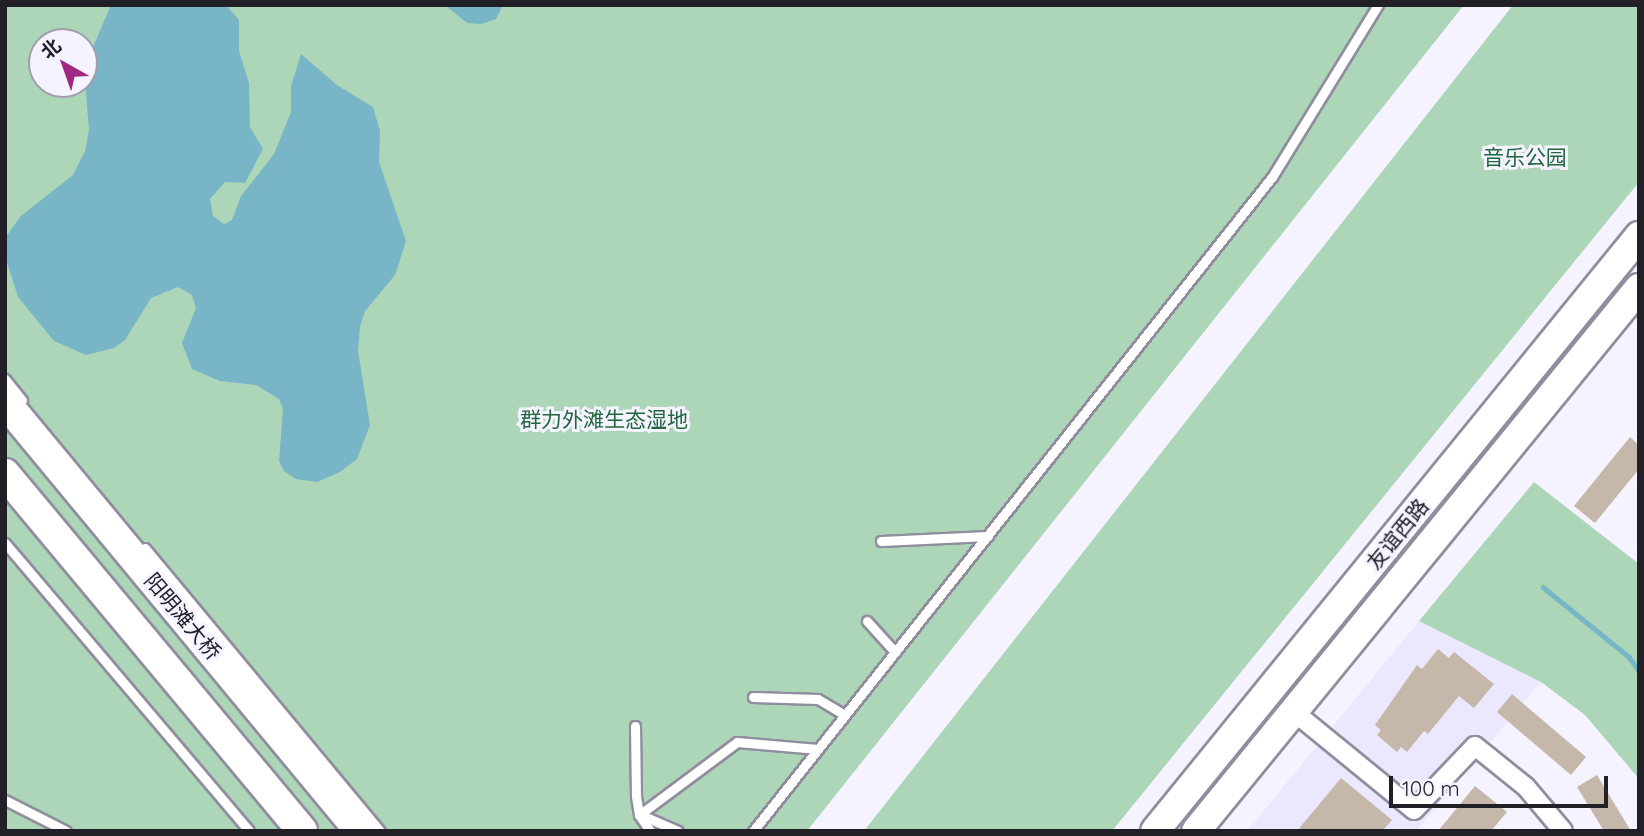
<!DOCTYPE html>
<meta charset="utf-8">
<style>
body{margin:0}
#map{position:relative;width:1644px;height:836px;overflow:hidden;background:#f5f3ff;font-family:Quicksand,"Noto Sans SC",sans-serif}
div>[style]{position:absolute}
.built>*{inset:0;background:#ebe8fd}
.green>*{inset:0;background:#acd6b7}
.water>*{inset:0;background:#78b6c7}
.stream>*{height:4.5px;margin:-2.25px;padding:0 2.25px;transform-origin:2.25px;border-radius:2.25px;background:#78b6c7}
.building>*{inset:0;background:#c5b7a9}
.roads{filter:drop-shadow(2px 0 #908d9f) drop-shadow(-2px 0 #908d9f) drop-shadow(0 2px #908d9f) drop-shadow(0 -2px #908d9f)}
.service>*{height:9px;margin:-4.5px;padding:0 4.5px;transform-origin:4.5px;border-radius:4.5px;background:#fff}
.minor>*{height:18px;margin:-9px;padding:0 9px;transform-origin:9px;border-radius:9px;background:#fff}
.primary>*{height:28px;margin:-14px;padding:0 14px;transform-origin:14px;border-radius:14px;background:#fff}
.trunk>*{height:30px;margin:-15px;padding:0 15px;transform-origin:15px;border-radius:15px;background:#fff}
span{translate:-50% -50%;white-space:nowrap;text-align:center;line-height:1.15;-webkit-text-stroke:6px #f5f3ff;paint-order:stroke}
.park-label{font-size:21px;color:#20673c}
.street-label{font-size:21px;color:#212027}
.frame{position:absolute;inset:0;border:7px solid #212027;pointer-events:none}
.north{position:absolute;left:28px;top:28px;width:70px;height:70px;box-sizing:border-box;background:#f5f3ff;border:2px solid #a09fa9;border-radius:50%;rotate:320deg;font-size:19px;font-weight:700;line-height:28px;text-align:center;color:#212027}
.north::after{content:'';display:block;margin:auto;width:24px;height:32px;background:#9f2982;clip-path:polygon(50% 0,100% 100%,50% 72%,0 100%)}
.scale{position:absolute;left:1389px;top:776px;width:219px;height:32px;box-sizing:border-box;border:4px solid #212027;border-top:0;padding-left:9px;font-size:21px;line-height:24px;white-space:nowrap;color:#212027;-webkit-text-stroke:5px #f5f3ff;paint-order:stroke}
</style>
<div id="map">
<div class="built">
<i style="clip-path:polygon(1419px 621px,1541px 682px,1416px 831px,1247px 831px)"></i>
</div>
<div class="green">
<i style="clip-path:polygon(evenodd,5px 5px,1464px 5px,807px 831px,5px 831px,5px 5px,42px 42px,84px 42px,84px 84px,42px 84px,42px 42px)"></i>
<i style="clip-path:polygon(1513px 5px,1639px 5px,1639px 182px,1112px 831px,864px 831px)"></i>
<i style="clip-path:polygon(1534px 482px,1639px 564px,1639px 779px,1585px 715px,1541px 682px,1419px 621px)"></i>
</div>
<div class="water">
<i style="clip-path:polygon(111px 5px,226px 5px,239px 20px,239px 51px,249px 83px,250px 127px,263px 149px,245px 183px,225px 182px,210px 199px,213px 216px,224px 224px,232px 220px,241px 196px,274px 154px,291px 112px,291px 86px,301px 54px,337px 85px,373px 107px,380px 131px,379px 162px,406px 241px,395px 275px,365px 311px,360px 327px,358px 351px,370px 425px,357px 459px,340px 472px,317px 482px,296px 479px,284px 471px,279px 461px,283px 409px,279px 399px,256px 385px,220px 381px,192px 369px,182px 343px,196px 308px,192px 295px,178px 287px,151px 298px,125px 340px,114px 348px,86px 355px,54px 341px,18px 297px,7px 262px,5px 238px,21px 216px,73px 175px,85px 151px,89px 130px,84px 68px)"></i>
<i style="clip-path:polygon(445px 5px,503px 5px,496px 19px,481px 24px,467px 23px)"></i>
</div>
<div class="stream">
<i style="left:1543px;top:587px;width:111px;rotate:39.1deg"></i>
<i style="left:1629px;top:657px;width:17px;rotate:54deg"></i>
</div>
<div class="building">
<i style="clip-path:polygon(1630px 437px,1639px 445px,1639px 469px,1595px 523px,1574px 506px)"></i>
<i style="clip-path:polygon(1438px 649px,1449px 658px,1454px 652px,1494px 684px,1474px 708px,1459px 696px,1428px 734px,1424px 731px,1407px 752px,1401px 747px,1397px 752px,1377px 735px,1381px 730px,1375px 725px,1417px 665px,1422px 669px)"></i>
<i style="clip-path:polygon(1512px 694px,1586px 757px,1571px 775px,1497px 712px)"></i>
<i style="clip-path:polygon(1597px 775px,1631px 831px,1604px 831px,1577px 787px)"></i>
<i style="clip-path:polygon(1341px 778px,1392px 820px,1382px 831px,1297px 831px)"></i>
<i style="clip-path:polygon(1475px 786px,1507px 812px,1491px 831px,1438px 831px)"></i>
</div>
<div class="roads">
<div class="service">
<i style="left:5px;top:379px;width:27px;rotate:51deg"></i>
<i style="left:881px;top:541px;width:107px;rotate:-2.7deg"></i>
<i style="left:5px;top:543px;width:377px;rotate:49.7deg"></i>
<i style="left:145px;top:548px;width:368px;rotate:50.3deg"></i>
<i style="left:867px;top:621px;width:42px;rotate:47.9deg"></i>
<i style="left:753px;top:697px;width:65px;rotate:1.8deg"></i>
<i style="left:818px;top:699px;width:31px;rotate:31deg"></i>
<i style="left:635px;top:726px;width:70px;rotate:89.2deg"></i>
<i style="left:636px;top:796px;width:19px;rotate:81deg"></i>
<i style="left:639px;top:815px;width:19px;rotate:55deg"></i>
<i style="left:5px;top:800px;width:68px;rotate:26.9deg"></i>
<i style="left:639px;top:815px;width:122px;rotate:-36.7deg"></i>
<i style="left:737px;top:742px;width:81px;rotate:4.9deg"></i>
<i style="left:641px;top:815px;width:40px;rotate:23.4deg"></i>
<i style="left:753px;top:831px;width:835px;rotate:-51.57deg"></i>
<i style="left:1272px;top:177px;width:202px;rotate:-58.4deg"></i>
</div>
<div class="minor">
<i style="left:1293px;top:711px;width:156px;rotate:39.3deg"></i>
<i style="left:1414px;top:810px;width:88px;rotate:-46.4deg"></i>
<i style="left:1475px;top:746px;width:65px;rotate:38.8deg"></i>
<i style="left:1526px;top:787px;width:57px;rotate:49.9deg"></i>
</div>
<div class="primary">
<i style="left:1155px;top:831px;width:767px;rotate:-50.87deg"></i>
<i style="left:1196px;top:831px;width:701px;rotate:-50.79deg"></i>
</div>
<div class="trunk">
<i style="left:5px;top:402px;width:557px;rotate:50.39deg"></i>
<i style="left:5px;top:474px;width:464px;rotate:50.2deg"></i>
</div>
</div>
<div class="park-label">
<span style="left:1525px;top:157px">音乐公园</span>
<span style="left:604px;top:419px">群力外滩生态湿地</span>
</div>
<div class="street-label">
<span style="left:1397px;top:534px;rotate:-51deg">友谊西路</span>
<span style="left:183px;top:616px;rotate:50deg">阳明滩大桥</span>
</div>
<div class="frame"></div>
<div class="north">北</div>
<div class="scale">100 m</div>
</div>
